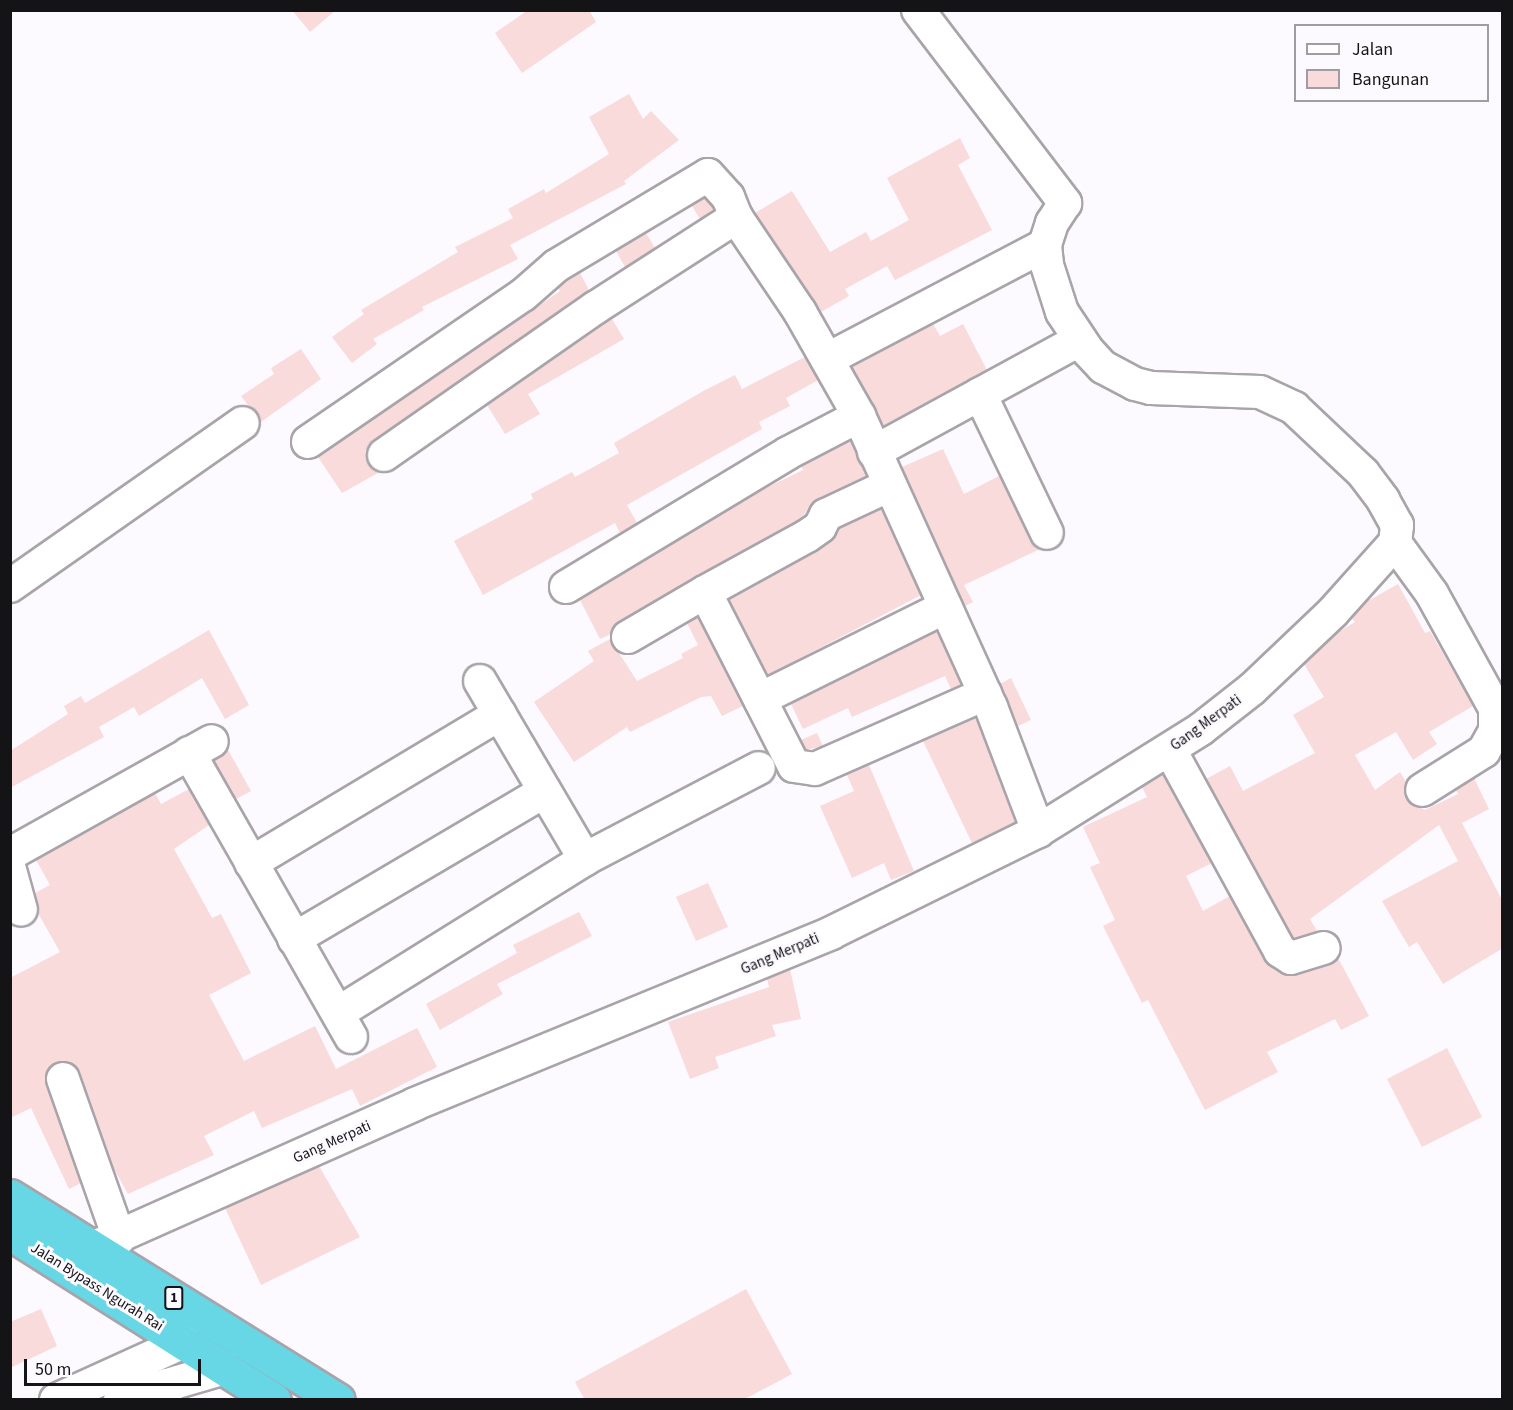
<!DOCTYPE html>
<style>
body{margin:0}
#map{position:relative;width:1513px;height:1410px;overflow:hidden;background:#fcf9ff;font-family:"Source Sans 3",sans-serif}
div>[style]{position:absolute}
.building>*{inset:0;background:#f8dbda}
.roads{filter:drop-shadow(2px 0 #a8a4aa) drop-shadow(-2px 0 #a8a4aa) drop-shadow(0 2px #a8a4aa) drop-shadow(0 -2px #a8a4aa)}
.minor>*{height:32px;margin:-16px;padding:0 16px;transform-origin:16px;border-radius:16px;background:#fff}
.highway>*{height:33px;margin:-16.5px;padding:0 16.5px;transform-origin:16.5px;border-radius:16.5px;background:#67d7e5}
span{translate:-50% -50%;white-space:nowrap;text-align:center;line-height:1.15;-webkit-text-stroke:6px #fcf9ff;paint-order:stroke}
.shield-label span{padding:2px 4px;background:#fcf9ff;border:2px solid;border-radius:4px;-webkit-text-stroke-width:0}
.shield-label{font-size:14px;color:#141315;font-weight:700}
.street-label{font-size:15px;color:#141315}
.frame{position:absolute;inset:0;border:12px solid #141315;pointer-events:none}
.legend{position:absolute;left:1294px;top:24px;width:195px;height:78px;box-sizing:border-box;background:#fcf9ff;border:2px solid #9f9da1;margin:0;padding:8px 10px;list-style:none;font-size:18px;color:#141315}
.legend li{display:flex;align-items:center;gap:12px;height:30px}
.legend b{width:30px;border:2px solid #9f9da1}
.scale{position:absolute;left:24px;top:1359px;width:177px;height:27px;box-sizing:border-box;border:3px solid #141315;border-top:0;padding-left:8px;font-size:18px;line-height:21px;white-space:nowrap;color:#141315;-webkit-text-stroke:4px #fcf9ff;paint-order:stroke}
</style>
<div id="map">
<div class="building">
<i style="clip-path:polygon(292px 10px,336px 10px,310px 32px)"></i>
<i style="clip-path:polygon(528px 10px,589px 10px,596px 22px,522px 73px,495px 33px)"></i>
<i style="clip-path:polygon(629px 94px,643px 119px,651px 111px,679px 140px,624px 181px,626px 184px,510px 245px,518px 259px,422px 307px,424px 310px,373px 339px,377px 344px,352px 363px,332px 337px,364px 314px,361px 310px,458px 252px,455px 247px,513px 218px,508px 209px,544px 189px,546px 193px,609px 154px,589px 117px)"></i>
<i style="clip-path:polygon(960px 138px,970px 158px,958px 165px,992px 230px,895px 280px,887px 266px,845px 289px,849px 296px,821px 312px,755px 213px,792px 191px,830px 252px,866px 232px,871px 241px,909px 220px,887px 178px)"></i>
<i style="clip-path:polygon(705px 198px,714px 210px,700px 219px,692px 206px)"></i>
<i style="clip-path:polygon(646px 233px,655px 248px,625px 267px,616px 251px)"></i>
<i style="clip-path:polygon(580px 273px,589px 290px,374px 440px,365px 451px,369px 465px,378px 473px,342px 493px,318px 457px,560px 291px,558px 288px)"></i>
<i style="clip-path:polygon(612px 319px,624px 339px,528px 394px,540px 414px,505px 434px,487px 405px)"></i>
<i style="clip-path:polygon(933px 324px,940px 336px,963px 324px,987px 370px,883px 426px,852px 367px)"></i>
<i style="clip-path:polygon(301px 349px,321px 379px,261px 422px,241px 396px,274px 374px,271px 368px)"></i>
<i style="clip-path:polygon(805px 357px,818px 380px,786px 398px,790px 406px,759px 422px,762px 429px,627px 505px,637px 523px,620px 533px,615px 523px,483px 595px,454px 541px,533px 499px,531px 494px,572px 472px,575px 477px,619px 453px,614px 443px,705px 390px,735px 375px,742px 389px)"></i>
<i style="clip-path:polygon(851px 441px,867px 476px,818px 499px,798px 521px,619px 621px,611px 634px,600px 639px,580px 600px,758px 492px,803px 470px,801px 466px)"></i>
<i style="clip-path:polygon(943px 449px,964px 494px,999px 476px,1031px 541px,1040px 549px,964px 585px,973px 602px,965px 606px,902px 467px)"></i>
<i style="clip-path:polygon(881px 509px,921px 595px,768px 675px,729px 599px,817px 551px,839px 529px)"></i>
<i style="clip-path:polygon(1398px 584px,1425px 633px,1430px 631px,1473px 706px,1429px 732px,1437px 744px,1413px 760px,1396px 732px,1355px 755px,1375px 790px,1400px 772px,1406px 782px,1407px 800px,1425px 810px,1458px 794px,1456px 790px,1474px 778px,1489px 809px,1462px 823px,1503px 902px,1503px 948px,1443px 984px,1417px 942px,1409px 947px,1382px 901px,1458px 861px,1439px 825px,1310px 919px,1317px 931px,1294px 938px,1206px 779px,1230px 766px,1243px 791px,1315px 753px,1293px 715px,1324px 697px,1304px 664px,1337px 633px,1355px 622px,1352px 618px,1366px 602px)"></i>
<i style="clip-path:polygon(698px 617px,743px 706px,722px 716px,711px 696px,701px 697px,630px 732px,627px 727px,574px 762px,534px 702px,594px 661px,588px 651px,610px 639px,637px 681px,683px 658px,681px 654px,698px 645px,687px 623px)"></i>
<i style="clip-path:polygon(209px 630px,249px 705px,225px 719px,202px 678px,139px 716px,134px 707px,99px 727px,104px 737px,10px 788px,10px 751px,68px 714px,64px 706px,81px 696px,85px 703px)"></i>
<i style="clip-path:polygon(937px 631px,961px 685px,951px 689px,945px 676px,852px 717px,848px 708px,803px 729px,791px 704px)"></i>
<i style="clip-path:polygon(1011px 678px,1031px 720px,1018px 726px,1000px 684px)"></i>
<i style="clip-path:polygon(976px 718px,1015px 822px,972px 843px,923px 741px)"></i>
<i style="clip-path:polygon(817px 733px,823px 746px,806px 750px,801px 740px)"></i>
<i style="clip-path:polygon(228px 750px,251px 791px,236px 799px,214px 760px)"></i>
<i style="clip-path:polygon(869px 765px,914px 871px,891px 880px,884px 863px,852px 878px,820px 806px,854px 791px,847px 775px)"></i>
<i style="clip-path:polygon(1163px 774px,1212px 863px,1186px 876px,1203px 911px,1230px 896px,1265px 960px,1288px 976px,1329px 965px,1338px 958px,1369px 1016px,1341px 1030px,1335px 1019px,1267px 1052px,1278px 1072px,1205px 1110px,1148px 1000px,1142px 1003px,1103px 926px,1115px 920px,1090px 867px,1100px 863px,1083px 827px,1147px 797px,1142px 787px)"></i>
<i style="clip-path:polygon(189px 789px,209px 825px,174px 849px,212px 918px,221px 914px,251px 973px,209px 995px,244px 1061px,315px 1026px,336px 1069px,417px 1028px,437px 1067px,360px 1106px,352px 1089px,262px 1128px,254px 1111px,204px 1136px,214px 1155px,128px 1194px,113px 1167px,80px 1072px,74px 1065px,58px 1062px,49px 1068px,46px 1084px,81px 1183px,69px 1189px,31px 1108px,10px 1118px,10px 978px,60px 952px,38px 913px,35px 893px,50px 885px,36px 860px,155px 793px,161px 804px)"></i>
<i style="clip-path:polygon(708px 883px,728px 927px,696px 941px,676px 897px)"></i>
<i style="clip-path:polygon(579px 912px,592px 936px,497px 984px,503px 994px,440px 1030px,426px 1004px,517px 953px,513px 945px)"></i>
<i style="clip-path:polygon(790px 969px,801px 1019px,772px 1025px,776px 1036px,715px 1057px,719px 1068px,690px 1079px,668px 1022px,769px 987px,767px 979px)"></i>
<i style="clip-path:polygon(1447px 1048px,1482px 1117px,1422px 1147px,1387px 1079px)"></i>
<i style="clip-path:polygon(319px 1166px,360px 1237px,261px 1285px,225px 1208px)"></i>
<i style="clip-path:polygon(746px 1289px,792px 1374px,743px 1400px,585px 1400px,575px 1382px)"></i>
<i style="clip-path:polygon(41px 1309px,57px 1346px,10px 1368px,10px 1322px)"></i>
</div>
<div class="roads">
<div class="minor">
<i style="left:918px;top:10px;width:243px;rotate:52.7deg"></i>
<i style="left:1065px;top:203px;width:24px;rotate:123deg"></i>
<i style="left:1052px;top:223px;width:23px;rotate:108deg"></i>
<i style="left:1045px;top:245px;width:20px;rotate:84deg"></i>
<i style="left:1047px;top:265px;width:49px;rotate:72.3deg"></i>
<i style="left:1062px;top:312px;width:47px;rotate:56.3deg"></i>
<i style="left:1088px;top:351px;width:22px;rotate:47deg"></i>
<i style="left:1103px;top:367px;width:36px;rotate:28deg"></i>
<i style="left:1135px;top:384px;width:16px;rotate:14deg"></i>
<i style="left:1151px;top:388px;width:109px;rotate:2.1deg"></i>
<i style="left:1260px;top:392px;width:38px;rotate:25deg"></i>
<i style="left:1294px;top:408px;width:95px;rotate:43.3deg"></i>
<i style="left:1363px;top:473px;width:34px;rotate:53deg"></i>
<i style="left:1383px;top:500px;width:29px;rotate:61deg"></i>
<i style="left:1397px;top:525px;width:18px;rotate:96deg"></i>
<i style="left:1395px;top:543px;width:63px;rotate:54deg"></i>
<i style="left:1432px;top:594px;width:130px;rotate:61.1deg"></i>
<i style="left:1495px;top:708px;width:23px;rotate:90deg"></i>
<i style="left:1495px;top:731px;width:23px;rotate:119deg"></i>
<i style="left:1484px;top:751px;width:73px;rotate:147.8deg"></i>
<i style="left:828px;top:359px;width:245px;rotate:-27.7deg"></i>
<i style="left:980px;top:394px;width:154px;rotate:64.3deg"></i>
<i style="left:308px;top:442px;width:260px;rotate:-34.4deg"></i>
<i style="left:523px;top:295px;width:44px;rotate:-41.3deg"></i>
<i style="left:556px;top:266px;width:177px;rotate:-30.9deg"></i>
<i style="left:708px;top:175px;width:30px;rotate:48deg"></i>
<i style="left:728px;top:197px;width:22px;rotate:68deg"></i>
<i style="left:736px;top:217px;width:115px;rotate:56deg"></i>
<i style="left:800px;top:312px;width:120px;rotate:60.4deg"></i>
<i style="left:859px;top:416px;width:320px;rotate:65.6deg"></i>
<i style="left:991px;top:707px;width:133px;rotate:69.2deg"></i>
<i style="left:874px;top:452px;width:234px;rotate:-28.6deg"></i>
<i style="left:384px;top:455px;width:257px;rotate:-34.9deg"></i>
<i style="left:595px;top:308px;width:168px;rotate:-32.8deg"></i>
<i style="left:890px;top:485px;width:71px;rotate:154.9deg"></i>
<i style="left:826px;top:515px;width:13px;rotate:117deg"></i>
<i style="left:820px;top:527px;width:16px;rotate:145deg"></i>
<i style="left:807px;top:536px;width:116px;rotate:151.2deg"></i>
<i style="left:705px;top:592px;width:195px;rotate:62.9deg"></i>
<i style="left:794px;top:766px;width:21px;rotate:8deg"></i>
<i style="left:815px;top:769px;width:186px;rotate:-23.8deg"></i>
<i style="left:10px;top:586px;width:284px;rotate:-35deg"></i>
<i style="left:566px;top:587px;width:259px;rotate:-31.1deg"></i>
<i style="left:788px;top:453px;width:80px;rotate:-27.5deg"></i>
<i style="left:628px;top:637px;width:89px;rotate:-30.3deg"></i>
<i style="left:480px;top:681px;width:207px;rotate:59.5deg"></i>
<i style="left:760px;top:699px;width:207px;rotate:-26.4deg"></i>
<i style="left:1170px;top:750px;width:229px;rotate:61.3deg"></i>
<i style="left:1280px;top:951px;width:13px;rotate:32deg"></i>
<i style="left:1291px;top:958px;width:34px;rotate:-17deg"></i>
<i style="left:189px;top:753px;width:327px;rotate:60.3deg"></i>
<i style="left:10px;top:854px;width:231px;rotate:-29.2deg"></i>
<i style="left:251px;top:863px;width:290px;rotate:-30.9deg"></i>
<i style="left:10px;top:870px;width:41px;rotate:74.6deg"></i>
<i style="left:294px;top:939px;width:291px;rotate:-30.5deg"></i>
<i style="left:338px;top:1013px;width:291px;rotate:-31.9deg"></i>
<i style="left:585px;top:859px;width:196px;rotate:-27.6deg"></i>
<i style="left:63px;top:1079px;width:169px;rotate:70.6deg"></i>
<i style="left:92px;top:1248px;width:354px;rotate:-24deg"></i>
<i style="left:415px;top:1104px;width:450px;rotate:-22.3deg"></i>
<i style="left:831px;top:933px;width:231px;rotate:-26.2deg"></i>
<i style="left:1038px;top:831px;width:192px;rotate:-32deg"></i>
<i style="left:1201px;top:729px;width:65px;rotate:-38.1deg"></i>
<i style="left:1252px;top:689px;width:112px;rotate:-43.5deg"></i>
<i style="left:1333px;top:612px;width:93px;rotate:-48.1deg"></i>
<i style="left:56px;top:1400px;width:141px;rotate:-24.4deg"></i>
<i style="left:120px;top:1400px;width:49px;rotate:-17.7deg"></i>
<i style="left:165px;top:1400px;width:15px;rotate:-82deg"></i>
<i style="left:167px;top:1385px;width:60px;rotate:-16.3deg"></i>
</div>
<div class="highway">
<i style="left:10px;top:1196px;width:386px;rotate:31.9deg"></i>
<i style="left:10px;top:1233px;width:312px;rotate:32.3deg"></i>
</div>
</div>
<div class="shield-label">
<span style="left:174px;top:1298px">1</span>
</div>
<div class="street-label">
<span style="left:1206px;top:723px;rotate:-36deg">Gang Merpati</span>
<span style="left:780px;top:954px;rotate:-23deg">Gang Merpati</span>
<span style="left:332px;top:1142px;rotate:-24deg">Gang Merpati</span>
<span style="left:97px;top:1287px;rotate:32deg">Jalan Bypass Ngurah Rai</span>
</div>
<div class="frame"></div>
<ul class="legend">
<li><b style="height:8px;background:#fff"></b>Jalan</li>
<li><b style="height:16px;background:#f8dbda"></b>Bangunan</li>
</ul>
<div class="scale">50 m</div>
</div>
